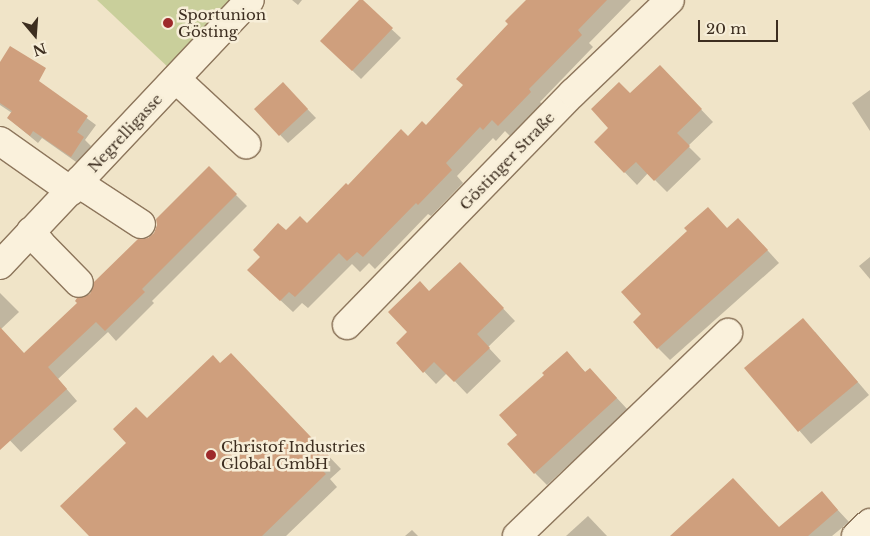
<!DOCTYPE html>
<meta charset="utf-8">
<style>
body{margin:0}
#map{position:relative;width:870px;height:536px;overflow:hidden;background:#f0e4c8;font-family:"Libre Baskerville",serif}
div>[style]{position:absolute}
.green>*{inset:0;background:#c9cf9b}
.shadow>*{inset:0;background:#0003}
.building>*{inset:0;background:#cf9f7d}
.roads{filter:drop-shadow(1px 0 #8d765c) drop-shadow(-1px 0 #8d765c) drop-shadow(0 1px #8d765c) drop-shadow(0 -1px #8d765c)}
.minor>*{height:28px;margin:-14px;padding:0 14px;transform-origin:14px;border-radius:14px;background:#faf1dc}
.dots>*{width:14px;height:14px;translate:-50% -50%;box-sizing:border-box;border:2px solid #f7eed8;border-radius:50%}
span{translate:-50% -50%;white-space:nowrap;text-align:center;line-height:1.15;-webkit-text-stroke:5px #f7eed8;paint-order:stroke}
.poi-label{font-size:15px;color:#3d2e20}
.left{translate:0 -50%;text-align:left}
.street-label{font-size:15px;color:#3d2e20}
.north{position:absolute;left:10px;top:10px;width:50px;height:50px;-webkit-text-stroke:4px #f7eed8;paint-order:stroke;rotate:162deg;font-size:14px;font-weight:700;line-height:20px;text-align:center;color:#3d2e20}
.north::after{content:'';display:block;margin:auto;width:18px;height:22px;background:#3d2e20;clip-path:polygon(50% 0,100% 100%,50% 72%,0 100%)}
.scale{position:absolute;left:698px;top:20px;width:80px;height:22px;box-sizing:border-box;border:2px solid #3d2e20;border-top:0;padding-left:6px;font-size:15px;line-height:18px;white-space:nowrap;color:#3d2e20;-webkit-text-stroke:4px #f7eed8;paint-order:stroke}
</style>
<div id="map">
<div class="green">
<i style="clip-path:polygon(97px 0,235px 0,171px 70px)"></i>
</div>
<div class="shadow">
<i style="clip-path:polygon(292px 0,302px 0,298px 5px)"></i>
<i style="clip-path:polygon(360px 0,401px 38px,361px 79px,322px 41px)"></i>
<i style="clip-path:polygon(528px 0,631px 0,589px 43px,593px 47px,540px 102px,543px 105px,511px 137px,505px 131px,496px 141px,493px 138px,457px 176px,463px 183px,431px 216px,428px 214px,375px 269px,369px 263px,360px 272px,352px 264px,308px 308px,302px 303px,293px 312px,261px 282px,286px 232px,307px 225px,348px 187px,408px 137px,426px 127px,465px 86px)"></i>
<i style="clip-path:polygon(0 63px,50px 91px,96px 125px,85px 140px,91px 146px,79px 164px,42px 138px,38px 143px,8px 118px,12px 113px,0 105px)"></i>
<i style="clip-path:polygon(672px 79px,713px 122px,688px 146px,701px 159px,667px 192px,648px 173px,637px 185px,596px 142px,610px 128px,630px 95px)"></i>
<i style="clip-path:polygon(870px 90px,870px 131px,852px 103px)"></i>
<i style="clip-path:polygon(292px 93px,316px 118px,288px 143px,256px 110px)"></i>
<i style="clip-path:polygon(209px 168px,247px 206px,152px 301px,154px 303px,116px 341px,108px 332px,58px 379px,77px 401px,21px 452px,0 430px,0 362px,24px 354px,90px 296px,155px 234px)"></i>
<i style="clip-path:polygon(728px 229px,750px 231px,779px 263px,670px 360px,658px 348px)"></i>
<i style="clip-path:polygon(870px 257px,870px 279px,859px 266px)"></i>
<i style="clip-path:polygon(472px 276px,515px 321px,488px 347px,501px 361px,467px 394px,447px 373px,436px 384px,397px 343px,409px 332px,430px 292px)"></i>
<i style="clip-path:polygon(0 293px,19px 312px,0 330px)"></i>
<i style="clip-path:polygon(815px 332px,869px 395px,811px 444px,745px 368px)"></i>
<i style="clip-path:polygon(567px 353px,586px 373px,602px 382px,628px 410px,547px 485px,535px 473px,519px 435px,546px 376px)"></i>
<i style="clip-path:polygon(221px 365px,243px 367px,341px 469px,330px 479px,337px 487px,286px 536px,90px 536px,128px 443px,147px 420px)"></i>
<i style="clip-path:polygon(822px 493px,849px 522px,832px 536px,673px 536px,780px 528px)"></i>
<i style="clip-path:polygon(588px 516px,607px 536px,566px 536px)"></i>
<i style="clip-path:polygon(412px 530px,418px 536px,405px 536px)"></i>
</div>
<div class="building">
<i style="clip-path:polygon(359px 0,363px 0,393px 28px,352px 71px,320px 41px)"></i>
<i style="clip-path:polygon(526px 0,607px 0,578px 30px,582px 35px,529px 89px,531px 92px,498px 126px,492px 120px,483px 130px,480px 127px,446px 163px,452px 170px,418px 205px,416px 203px,363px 257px,357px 252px,347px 261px,339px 253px,295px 297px,289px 292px,280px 301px,247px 270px,260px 257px,253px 250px,278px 223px,286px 230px,300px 216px,307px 223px,346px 183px,348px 185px,401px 129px,408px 136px,422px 121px,426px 125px,463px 85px,456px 79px,508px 24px,505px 21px)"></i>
<i style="clip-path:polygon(10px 46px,46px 68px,39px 81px,88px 116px,77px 132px,84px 137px,71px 157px,33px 131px,30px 136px,7px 118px,12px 111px,0 103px,0 62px)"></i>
<i style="clip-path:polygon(660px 65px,702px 109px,677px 133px,690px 146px,654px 181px,636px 162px,624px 173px,594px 142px,608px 128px,591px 109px,619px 82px,630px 93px)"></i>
<i style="clip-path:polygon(283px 82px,308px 109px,279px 136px,254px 109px)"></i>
<i style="clip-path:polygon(209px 166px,237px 194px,142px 289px,145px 292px,105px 331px,96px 322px,48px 367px,67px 389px,0 450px,0 327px,24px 353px,77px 303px,75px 301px,77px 298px,90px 294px,94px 282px,138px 239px,148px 238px,154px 233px,157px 225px,156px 219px)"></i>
<i style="clip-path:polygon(708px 207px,727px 228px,738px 218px,768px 250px,657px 349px,633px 322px,641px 314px,621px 292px,687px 231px,684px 228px)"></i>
<i style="clip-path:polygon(460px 262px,504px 308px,477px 334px,490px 348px,454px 382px,434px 362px,423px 373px,396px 343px,407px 332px,388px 312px,420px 281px,429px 291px)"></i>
<i style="clip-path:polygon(803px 318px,858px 382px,798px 432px,744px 368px)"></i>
<i style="clip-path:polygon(567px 351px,585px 372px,590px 368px,617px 398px,534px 474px,507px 444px,517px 435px,499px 415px,544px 375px,542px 373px)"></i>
<i style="clip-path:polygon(231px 353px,330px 457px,319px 467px,326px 474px,262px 536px,89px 536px,60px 506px,126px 443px,113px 429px,136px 407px,147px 418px,213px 355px,220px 363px)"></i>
<i style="clip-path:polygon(733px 478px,779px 527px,822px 491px,838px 510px,808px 536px,670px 536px)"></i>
</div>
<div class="roads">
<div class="minor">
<i style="left:176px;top:79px;width:96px;rotate:42.9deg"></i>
<i style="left:0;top:141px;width:87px;rotate:35.2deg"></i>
<i style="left:80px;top:180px;width:13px;rotate:48deg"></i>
<i style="left:89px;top:190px;width:62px;rotate:33.2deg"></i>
<i style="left:31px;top:231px;width:16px;rotate:52deg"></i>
<i style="left:41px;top:244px;width:54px;rotate:45.7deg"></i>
<i style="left:0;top:265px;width:364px;rotate:-46.7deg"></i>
<i style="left:347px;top:325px;width:324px;rotate:-45.8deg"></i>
<i style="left:573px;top:93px;width:134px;rotate:-43.8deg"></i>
<i style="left:517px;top:536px;width:293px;rotate:-43.9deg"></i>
<i style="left:856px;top:536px;width:19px;rotate:-43deg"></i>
</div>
</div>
<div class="dots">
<i style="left:168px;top:23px;background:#9e2a2b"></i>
<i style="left:211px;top:455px;background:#9e2a2b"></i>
</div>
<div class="poi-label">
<span class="left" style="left:178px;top:23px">Sportunion<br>Gösting</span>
<span class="left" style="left:221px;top:455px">Christof Industries<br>Global GmbH</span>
</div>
<div class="street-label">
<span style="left:125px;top:133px;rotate:-47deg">Negrelligasse</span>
<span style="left:507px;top:161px;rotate:-46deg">Göstinger Straße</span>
</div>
<div class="north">N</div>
<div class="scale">20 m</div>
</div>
